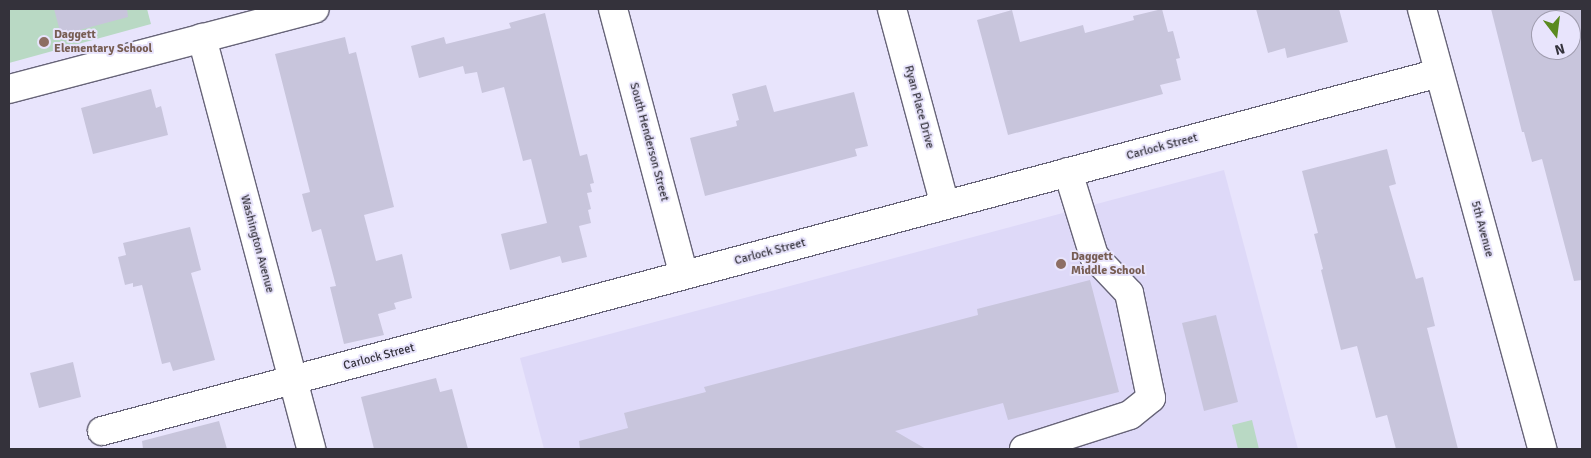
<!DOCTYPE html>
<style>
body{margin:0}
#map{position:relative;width:1591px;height:458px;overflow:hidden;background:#e8e4fc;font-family:Signika,sans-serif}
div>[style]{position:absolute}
.built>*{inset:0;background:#ded9f8}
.green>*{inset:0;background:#b9d9c4}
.building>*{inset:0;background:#c8c5dc}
.roads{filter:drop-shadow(1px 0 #676478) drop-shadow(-1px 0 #676478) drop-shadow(0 1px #676478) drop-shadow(0 -1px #676478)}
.minor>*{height:28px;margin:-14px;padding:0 14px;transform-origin:14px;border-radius:14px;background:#fff}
.dots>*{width:14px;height:14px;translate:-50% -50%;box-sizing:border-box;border:2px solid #e8e4fc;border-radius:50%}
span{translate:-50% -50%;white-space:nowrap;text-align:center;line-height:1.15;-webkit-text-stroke:4px #e8e4fc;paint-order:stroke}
.education-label{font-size:12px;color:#785e54;font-weight:700}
.left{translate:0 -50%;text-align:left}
.street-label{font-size:12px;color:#34323b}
.frame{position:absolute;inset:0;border:10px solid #34323b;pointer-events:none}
.north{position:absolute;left:1531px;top:10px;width:50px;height:50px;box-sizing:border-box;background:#e8e4fc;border:1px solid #a09daf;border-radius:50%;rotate:165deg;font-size:14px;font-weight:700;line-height:20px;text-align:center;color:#34323b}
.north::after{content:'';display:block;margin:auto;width:18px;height:22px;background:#5a8a1f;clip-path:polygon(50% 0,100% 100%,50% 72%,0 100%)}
</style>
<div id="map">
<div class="built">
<i style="clip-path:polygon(1224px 170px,1298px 449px,544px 449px,520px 358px)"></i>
</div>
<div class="green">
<i style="clip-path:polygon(9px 9px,147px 9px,151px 24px,9px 63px)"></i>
<i style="clip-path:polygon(1252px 420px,1259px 449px,1238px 449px,1232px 425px)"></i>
</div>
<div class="building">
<i style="clip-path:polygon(54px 9px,127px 9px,128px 17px,61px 35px)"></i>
<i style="clip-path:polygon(1162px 9px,1168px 32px,1173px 31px,1180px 58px,1176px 59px,1181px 80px,1160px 85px,1163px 94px,1008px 135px,977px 20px,1012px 10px,1020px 42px,1083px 25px,1085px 33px,1134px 20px,1133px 16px)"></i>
<i style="clip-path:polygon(1256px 9px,1339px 9px,1348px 42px,1287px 58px,1285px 48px,1268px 53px)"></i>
<i style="clip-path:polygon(evenodd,1491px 9px,1582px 9px,1582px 280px,1574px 281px,1542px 159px,1532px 162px,1524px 132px,1522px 132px,1491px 9px,1541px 20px,1571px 20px,1571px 50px,1541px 50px,1541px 20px)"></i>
<i style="clip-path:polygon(545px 13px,580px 156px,587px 154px,594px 183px,590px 184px,592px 192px,587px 193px,591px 209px,588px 210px,591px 223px,579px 226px,587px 257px,562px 263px,560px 256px,510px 270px,501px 234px,547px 223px,531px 159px,523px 161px,504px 87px,482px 93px,477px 72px,465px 74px,463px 66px,419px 78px,411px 46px,444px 37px,446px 44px,511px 28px,509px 23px)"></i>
<i style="clip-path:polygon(345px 37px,349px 54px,356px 52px,394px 207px,364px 215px,376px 261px,402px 254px,412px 298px,394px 303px,396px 309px,378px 314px,384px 335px,344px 344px,330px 287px,336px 286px,321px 229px,312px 232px,302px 194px,310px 192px,275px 54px)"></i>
<i style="clip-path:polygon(766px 85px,774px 112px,854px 92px,868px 146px,855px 149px,857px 156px,705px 196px,690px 138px,737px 126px,736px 121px,739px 120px,732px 94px)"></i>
<i style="clip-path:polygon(151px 89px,156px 108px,161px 106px,168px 135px,93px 154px,81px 108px)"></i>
<i style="clip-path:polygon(1387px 149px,1396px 184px,1389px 186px,1416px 279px,1423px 277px,1435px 326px,1427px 328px,1458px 449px,1396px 449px,1387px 415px,1376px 418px,1357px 346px,1341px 350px,1321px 270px,1323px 269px,1314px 234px,1318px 233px,1302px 171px)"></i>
<i style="clip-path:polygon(190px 227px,201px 270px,191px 273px,215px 360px,173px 371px,170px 362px,162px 364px,142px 285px,133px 287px,133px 283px,125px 285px,118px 257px,126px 255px,123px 243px)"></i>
<i style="clip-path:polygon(1090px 280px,1119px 392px,1008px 420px,1003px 403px,895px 431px,926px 449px,580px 449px,579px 441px,628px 428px,624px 413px,706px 392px,704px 387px,978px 315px,977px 309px)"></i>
<i style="clip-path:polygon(1216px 315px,1238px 402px,1204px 411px,1182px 323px)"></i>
<i style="clip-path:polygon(73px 362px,81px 397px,39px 408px,30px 373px)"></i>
<i style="clip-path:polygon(436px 378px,440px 392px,452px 389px,468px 449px,374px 449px,361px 397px)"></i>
<i style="clip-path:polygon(219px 421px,227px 449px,143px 449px,142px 441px)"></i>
</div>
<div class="roads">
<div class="minor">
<i style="left:613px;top:9px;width:275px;rotate:75.1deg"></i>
<i style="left:892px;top:9px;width:203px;rotate:74.9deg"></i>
<i style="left:1422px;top:9px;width:456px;rotate:74.7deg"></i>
<i style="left:202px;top:38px;width:425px;rotate:75.1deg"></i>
<i style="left:9px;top:89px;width:316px;rotate:-14.7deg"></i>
<i style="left:102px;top:431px;width:1384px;rotate:-14.99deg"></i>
<i style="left:1024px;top:449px;width:111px;rotate:-17.8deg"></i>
<i style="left:1130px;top:415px;width:27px;rotate:-39deg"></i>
<i style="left:1151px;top:398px;width:107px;rotate:-101.8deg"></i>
<i style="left:1129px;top:293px;width:51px;rotate:-133.4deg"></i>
<i style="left:1094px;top:256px;width:88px;rotate:-107.2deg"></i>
</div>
</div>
<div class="dots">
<i style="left:44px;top:42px;background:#8d6e63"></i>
<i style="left:1061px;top:264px;background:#8d6e63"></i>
</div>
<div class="education-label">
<span class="left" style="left:54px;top:42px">Daggett<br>Elementary School</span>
<span class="left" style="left:1071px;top:264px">Daggett<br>Middle School</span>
</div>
<div class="street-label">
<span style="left:919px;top:107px;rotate:75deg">Ryan Place Drive</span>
<span style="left:649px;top:142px;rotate:75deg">South Henderson Street</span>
<span style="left:1162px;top:147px;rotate:-15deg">Carlock Street</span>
<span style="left:1482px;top:229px;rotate:75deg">5th Avenue</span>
<span style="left:257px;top:244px;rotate:75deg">Washington Avenue</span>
<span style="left:770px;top:252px;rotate:-15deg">Carlock Street</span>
<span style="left:379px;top:357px;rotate:-15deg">Carlock Street</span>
</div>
<div class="frame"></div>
<div class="north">N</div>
</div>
